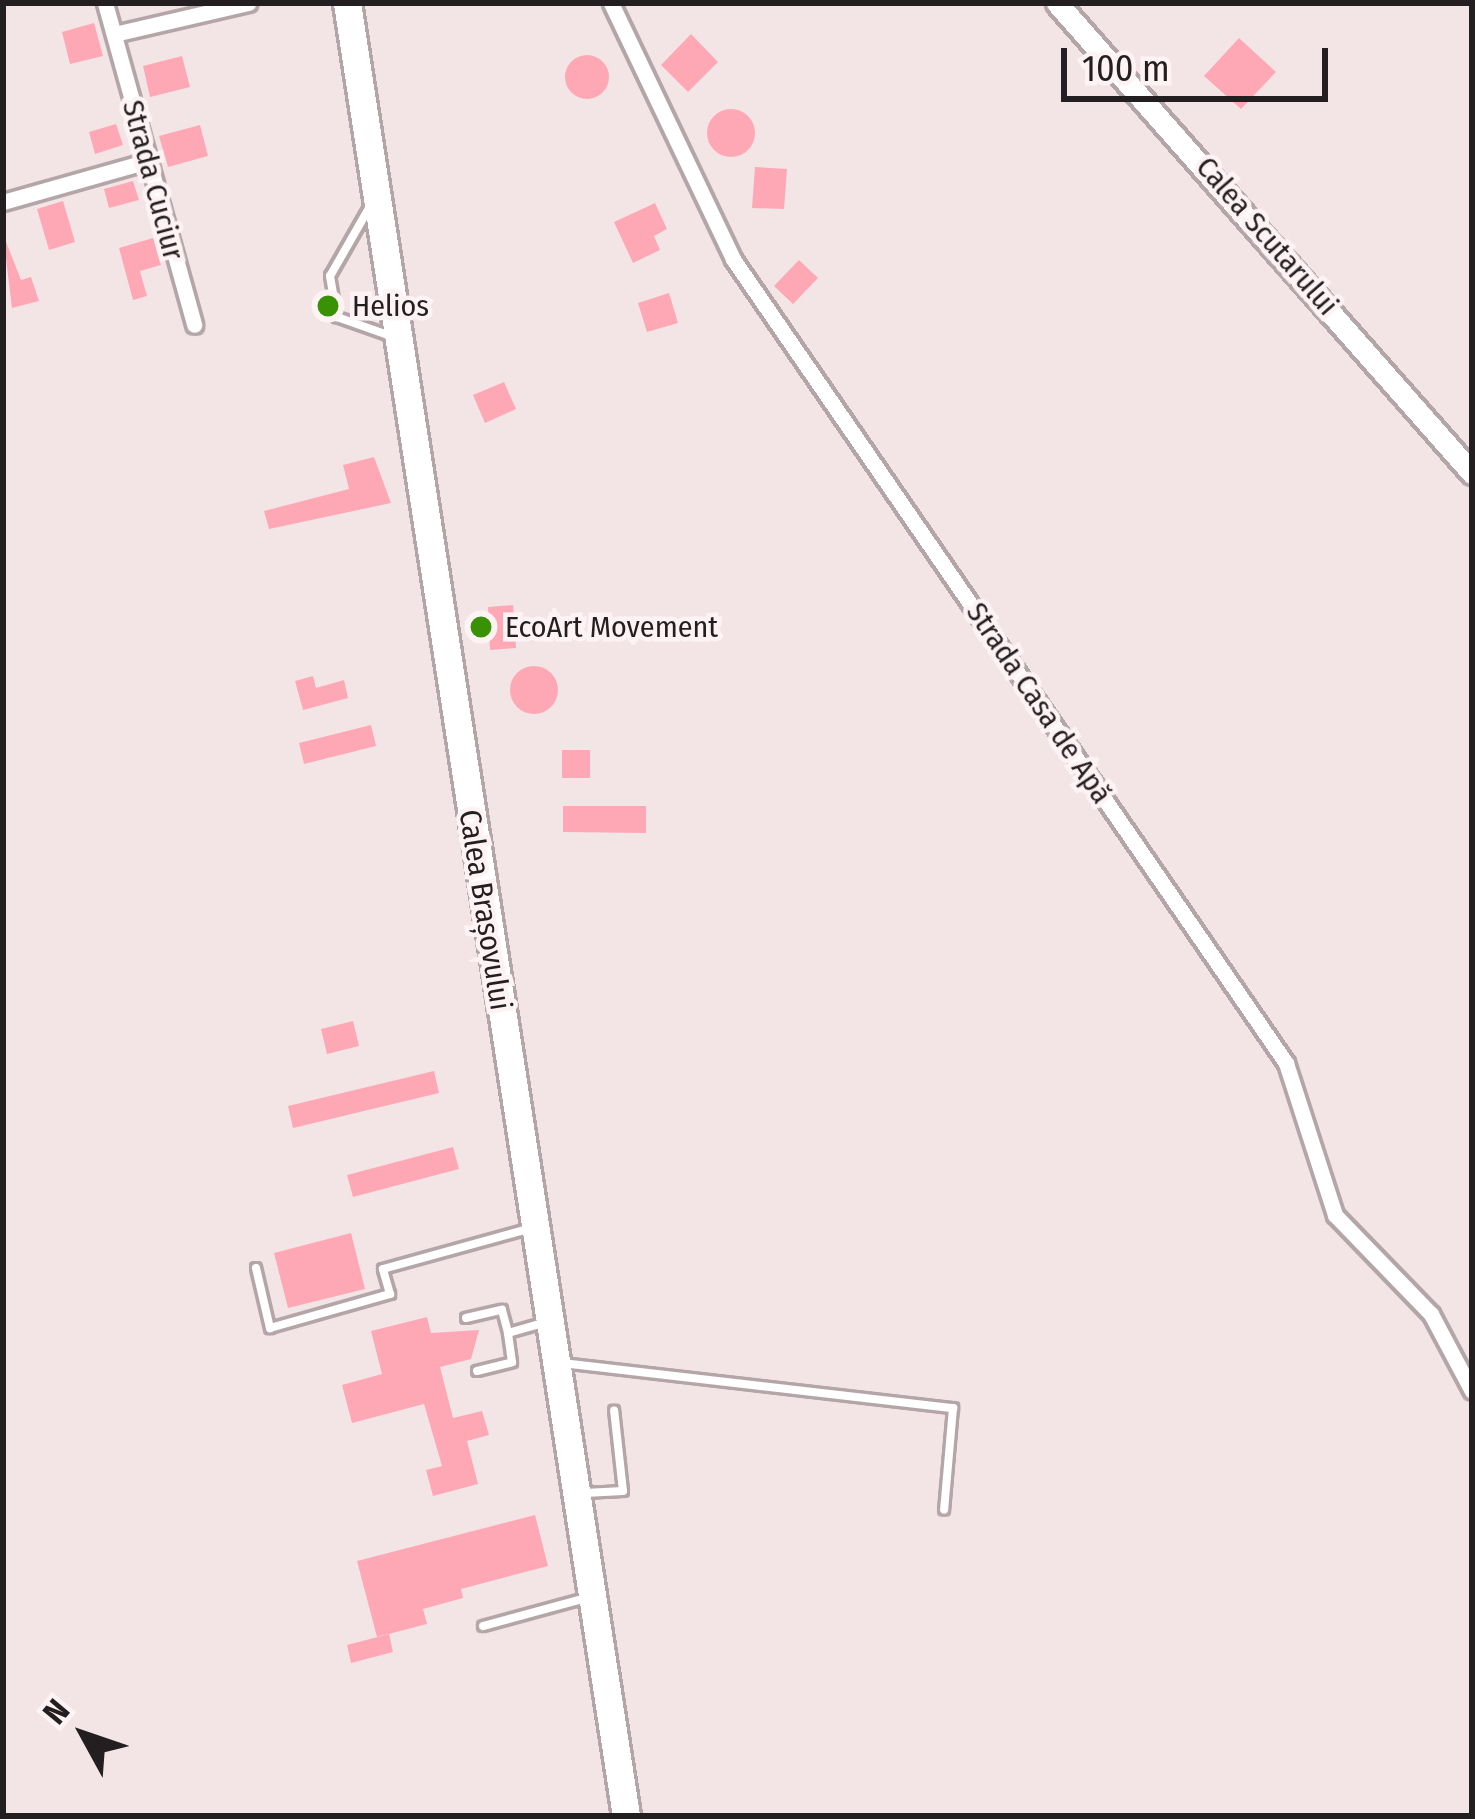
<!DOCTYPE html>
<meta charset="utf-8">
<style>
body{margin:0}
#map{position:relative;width:1475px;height:1819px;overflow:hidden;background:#f3e5e6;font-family:"Fira Sans Condensed",sans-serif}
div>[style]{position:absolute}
.building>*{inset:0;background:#fea8b6}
.round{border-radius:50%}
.roads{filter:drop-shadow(3px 0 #b4a6a8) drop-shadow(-3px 0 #b4a6a8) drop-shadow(0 3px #b4a6a8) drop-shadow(0 -3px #b4a6a8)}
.lane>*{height:8px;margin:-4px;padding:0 4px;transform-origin:4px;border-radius:4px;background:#fff}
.street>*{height:15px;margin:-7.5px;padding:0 7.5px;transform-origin:7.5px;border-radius:7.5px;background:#fff}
.secondary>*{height:21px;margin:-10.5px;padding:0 10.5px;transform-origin:10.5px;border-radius:10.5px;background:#fff}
.highway>*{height:27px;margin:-13.5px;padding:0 13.5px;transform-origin:13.5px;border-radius:13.5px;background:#fff}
.dots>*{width:33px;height:33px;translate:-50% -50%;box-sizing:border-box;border:6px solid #fef3f4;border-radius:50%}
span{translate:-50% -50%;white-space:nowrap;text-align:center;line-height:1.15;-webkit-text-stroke:9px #fef3f4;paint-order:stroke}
.street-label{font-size:30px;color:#231e1f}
.poi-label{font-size:30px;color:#231e1f}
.left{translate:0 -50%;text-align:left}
.frame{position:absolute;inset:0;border:6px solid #231e1f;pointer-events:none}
.north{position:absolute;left:24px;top:1675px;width:120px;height:120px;-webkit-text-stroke:9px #fef3f4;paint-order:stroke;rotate:310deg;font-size:33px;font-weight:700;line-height:48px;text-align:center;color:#231e1f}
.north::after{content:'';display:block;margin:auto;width:42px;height:54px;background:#231e1f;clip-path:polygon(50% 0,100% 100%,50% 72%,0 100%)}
.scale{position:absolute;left:1061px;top:48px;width:267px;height:54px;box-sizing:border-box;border:6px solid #231e1f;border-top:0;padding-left:15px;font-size:36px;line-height:42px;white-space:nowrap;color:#231e1f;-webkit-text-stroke:9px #fef3f4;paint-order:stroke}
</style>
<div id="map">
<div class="building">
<i style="clip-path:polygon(94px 23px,103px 56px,70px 64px,62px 32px)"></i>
<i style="clip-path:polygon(691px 34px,718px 62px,688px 92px,661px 65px)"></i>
<i style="clip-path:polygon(1239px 38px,1276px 72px,1241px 109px,1204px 76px)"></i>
<i class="round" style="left:565px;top:55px;width:44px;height:44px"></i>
<i style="clip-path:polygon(182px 56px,190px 87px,150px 97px,143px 66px)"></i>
<i class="round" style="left:707px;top:109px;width:48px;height:48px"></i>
<i style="clip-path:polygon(116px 124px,123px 145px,95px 154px,89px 132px)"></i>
<i style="clip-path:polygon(200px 125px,208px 156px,168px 167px,159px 136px)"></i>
<i style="clip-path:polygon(755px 167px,787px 169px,784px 209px,752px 208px)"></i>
<i style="clip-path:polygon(133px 181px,139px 200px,109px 208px,104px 189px)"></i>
<i style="clip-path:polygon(63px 201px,75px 242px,49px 250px,37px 209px)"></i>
<i style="clip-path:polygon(655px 203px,667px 229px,654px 236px,660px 250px,633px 263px,614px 222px)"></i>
<i style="clip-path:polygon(3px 234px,21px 280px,31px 277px,39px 301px,12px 308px)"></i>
<i style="clip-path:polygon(153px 238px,161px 265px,140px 271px,147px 296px,133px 300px,119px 248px)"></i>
<i style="clip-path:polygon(799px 260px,818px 278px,793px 304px,774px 286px)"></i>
<i style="clip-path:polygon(669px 293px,678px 323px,647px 332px,638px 303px)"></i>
<i style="clip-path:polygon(504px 382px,516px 409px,485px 423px,473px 395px)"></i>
<i style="clip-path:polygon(374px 457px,391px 503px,269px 529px,264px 511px,349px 489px,343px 465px)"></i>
<i style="clip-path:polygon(513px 605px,516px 648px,490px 650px,488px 607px)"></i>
<i class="round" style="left:510px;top:666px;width:48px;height:48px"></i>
<i style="clip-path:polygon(313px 676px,316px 688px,344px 680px,348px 698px,303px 710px,295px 681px)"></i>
<i style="clip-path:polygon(371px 725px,376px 746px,304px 764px,299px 743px)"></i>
<i style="clip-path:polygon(562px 750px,590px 750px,590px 778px,562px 778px)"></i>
<i style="clip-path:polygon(563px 806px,646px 806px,646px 833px,563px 832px)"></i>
<i style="clip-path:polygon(353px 1021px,359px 1046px,327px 1054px,321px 1029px)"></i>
<i style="clip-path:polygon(434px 1071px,439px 1093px,293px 1128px,288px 1106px)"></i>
<i style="clip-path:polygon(453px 1147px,459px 1169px,353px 1197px,347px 1175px)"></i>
<i style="clip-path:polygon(351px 1233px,365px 1289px,288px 1308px,274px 1253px)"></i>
<i style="clip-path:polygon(427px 1317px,431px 1333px,479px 1330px,471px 1359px,440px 1367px,453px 1418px,482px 1411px,489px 1435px,467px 1441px,478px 1484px,433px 1496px,426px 1470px,442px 1466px,424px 1404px,352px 1423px,342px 1385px,382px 1374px,371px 1331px)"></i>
<i style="clip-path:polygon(535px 1515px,548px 1566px,461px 1589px,463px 1598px,423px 1609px,427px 1624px,377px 1637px,357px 1561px)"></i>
<i style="clip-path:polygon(389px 1634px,393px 1652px,351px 1663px,347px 1645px)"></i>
</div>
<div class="roads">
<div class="lane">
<i style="left:369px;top:208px;width:78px;rotate:119.8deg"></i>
<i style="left:330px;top:276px;width:42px;rotate:80.3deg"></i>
<i style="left:337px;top:317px;width:57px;rotate:19.4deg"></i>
<i style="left:256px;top:1268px;width:62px;rotate:76.9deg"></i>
<i style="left:270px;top:1328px;width:125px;rotate:-15.8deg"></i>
<i style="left:390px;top:1294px;width:26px;rotate:-106deg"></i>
<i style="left:383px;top:1269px;width:150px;rotate:-15.4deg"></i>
<i style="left:466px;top:1318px;width:37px;rotate:-13deg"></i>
<i style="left:502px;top:1310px;width:24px;rotate:75deg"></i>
<i style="left:508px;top:1333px;width:36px;rotate:-16deg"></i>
<i style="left:562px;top:1363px;width:394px;rotate:6.6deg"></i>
<i style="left:953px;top:1408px;width:102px;rotate:95deg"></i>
<i style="left:477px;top:1371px;width:36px;rotate:-14deg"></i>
<i style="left:512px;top:1362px;width:29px;rotate:-98deg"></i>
<i style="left:585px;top:1493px;width:38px;rotate:-3deg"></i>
<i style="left:623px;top:1491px;width:81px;rotate:-96.3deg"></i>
<i style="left:483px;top:1626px;width:107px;rotate:-15.2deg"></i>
</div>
<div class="street">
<i style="left:105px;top:3px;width:334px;rotate:74.5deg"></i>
<i style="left:611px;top:3px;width:284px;rotate:64.5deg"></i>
<i style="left:733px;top:259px;width:976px;rotate:55.48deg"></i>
<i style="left:1286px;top:1063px;width:160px;rotate:72.1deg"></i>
<i style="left:1335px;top:1215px;width:138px;rotate:45.9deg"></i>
<i style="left:1431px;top:1314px;width:87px;rotate:62deg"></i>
<i style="left:114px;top:34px;width:138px;rotate:-13deg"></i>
<i style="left:3px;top:202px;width:151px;rotate:-15.8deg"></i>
</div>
<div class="secondary">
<i style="left:1057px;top:3px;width:627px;rotate:48.56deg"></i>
</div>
<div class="highway">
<i style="left:347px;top:3px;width:1834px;rotate:81.25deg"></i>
</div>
</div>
<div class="dots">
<i style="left:328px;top:306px;background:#399205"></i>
<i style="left:481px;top:627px;background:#399205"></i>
</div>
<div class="street-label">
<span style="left:153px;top:180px;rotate:75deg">Strada Cuciur</span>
<span style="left:1267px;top:236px;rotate:49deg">Calea Scutarului</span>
<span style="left:1039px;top:703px;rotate:56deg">Strada Casa de Apă</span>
<span style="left:485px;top:910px;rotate:81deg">Calea Brașovului</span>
</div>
<div class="poi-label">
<span class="left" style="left:352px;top:306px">Helios</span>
<span class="left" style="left:505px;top:627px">EcoArt Movement</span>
</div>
<div class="frame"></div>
<div class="north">N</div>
<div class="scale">100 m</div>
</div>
